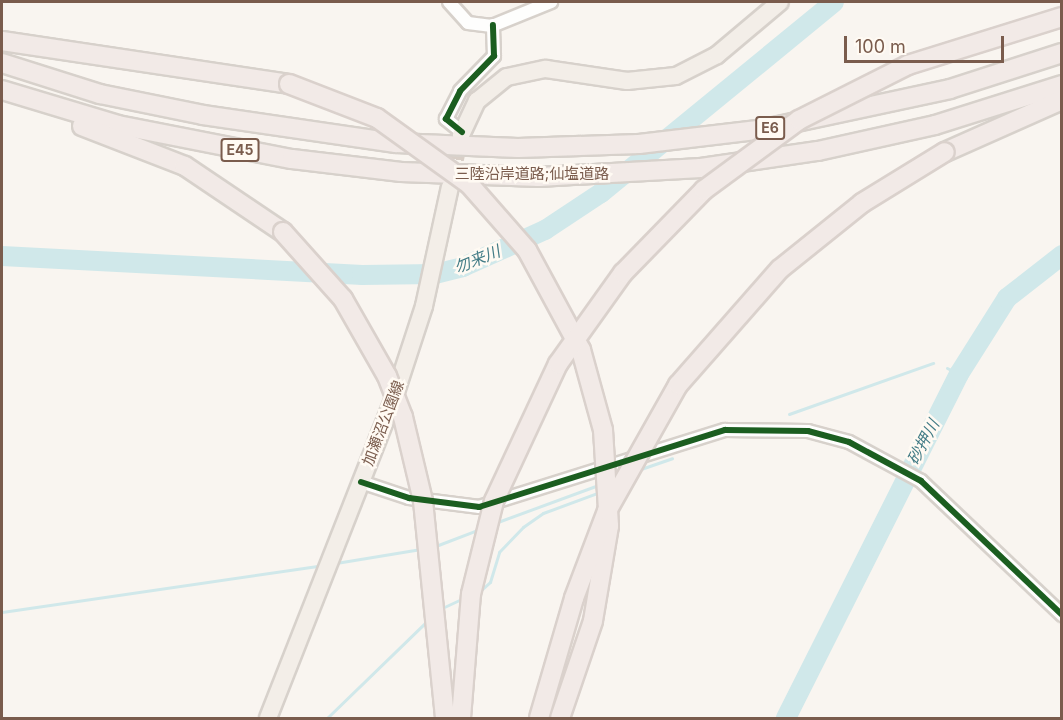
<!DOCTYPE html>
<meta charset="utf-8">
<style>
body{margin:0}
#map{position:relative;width:1063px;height:720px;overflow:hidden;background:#f9f5f0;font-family:Inter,"Noto Sans JP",sans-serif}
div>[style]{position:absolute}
.stream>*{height:3px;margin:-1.5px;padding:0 1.5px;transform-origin:1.5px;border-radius:1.5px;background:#d0e8ea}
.river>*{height:20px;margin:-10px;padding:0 10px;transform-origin:10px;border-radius:10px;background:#d0e8ea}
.major-tunnel>*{height:16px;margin-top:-8px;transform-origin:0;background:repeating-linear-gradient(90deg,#d9cfc7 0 16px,transparent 0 24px)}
.roads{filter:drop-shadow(2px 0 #d7d1cb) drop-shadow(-2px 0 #d7d1cb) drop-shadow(0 2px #d7d1cb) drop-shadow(0 -2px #d7d1cb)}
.minor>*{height:12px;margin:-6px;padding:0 6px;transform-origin:6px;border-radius:6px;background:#fefefd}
.major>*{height:16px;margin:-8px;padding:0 8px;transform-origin:8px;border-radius:8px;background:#f3eee8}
.highway>*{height:18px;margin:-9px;padding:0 9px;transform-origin:9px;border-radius:9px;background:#f2eae7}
.bridges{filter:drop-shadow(2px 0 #dad1cc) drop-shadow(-2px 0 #dad1cc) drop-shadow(0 2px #dad1cc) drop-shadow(0 -2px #dad1cc)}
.highway-bridge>*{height:18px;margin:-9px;padding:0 9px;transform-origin:9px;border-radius:9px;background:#f2eae7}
.cycleway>*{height:6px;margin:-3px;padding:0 3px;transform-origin:3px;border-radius:3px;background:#1b5e20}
span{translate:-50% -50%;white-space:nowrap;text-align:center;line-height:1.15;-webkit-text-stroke:5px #fffaf3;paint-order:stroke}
.shield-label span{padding:2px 4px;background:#fffaf3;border:2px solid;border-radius:4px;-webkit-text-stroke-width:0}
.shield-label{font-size:14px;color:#7a5c4d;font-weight:700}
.street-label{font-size:15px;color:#7a5c4d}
.water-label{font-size:16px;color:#437c86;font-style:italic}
.frame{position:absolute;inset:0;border:3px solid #7a5c4d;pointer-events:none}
.scale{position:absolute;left:844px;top:36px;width:160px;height:27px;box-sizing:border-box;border:3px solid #7a5c4d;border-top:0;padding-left:8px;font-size:18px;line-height:21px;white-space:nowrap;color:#7a5c4d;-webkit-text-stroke:4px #fffaf3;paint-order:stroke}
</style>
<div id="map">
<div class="stream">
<i style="left:947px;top:368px;width:13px;rotate:27deg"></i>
<i style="left:789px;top:414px;width:153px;rotate:-19.5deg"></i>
<i style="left:638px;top:470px;width:36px;rotate:-19deg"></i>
<i style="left:495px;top:523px;width:113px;rotate:-20.2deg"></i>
<i style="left:433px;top:547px;width:50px;rotate:-21deg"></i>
<i style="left:336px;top:563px;width:86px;rotate:-9.4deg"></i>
<i style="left:479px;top:592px;width:15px;rotate:-42deg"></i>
<i style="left:490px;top:582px;width:31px;rotate:-73deg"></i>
<i style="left:499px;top:552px;width:35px;rotate:-46deg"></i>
<i style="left:523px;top:527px;width:24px;rotate:-35deg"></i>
<i style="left:543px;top:513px;width:61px;rotate:-20.2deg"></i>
<i style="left:440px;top:609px;width:26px;rotate:-25deg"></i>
<i style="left:2px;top:612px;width:324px;rotate:-8.3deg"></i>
<i style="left:327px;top:718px;width:142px;rotate:-44.1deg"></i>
</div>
<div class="river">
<i style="left:2px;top:256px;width:361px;rotate:3deg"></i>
<i style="left:362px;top:275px;width:73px;rotate:-0.8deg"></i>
<i style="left:435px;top:274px;width:29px;rotate:-14deg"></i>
<i style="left:463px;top:267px;width:90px;rotate:-24.3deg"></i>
<i style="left:545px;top:230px;width:67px;rotate:-33.5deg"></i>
<i style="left:601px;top:193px;width:301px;rotate:-39.3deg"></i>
<i style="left:786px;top:718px;width:385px;rotate:-63.3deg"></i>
<i style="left:959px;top:374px;width:90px;rotate:-57.7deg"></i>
<i style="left:1007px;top:298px;width:70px;rotate:-38deg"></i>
</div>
<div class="major-tunnel">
<i style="left:451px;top:183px;width:49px;rotate:-78.2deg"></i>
</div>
<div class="roads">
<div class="minor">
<i style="left:449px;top:2px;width:28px;rotate:48deg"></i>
<i style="left:468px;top:23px;width:24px;rotate:7deg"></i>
<i style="left:492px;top:26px;width:64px;rotate:-22.1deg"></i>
<i style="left:462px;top:132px;width:21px;rotate:-141deg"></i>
<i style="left:446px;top:119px;width:31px;rotate:-63deg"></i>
<i style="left:460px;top:91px;width:49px;rotate:-45.8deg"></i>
<i style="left:494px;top:56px;width:31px;rotate:-92deg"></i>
<i style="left:361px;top:482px;width:51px;rotate:18.4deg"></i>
<i style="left:409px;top:498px;width:71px;rotate:7.3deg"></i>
<i style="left:479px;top:507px;width:258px;rotate:-17.4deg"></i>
<i style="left:725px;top:430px;width:83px;rotate:0.7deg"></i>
<i style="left:808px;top:431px;width:42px;rotate:15deg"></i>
<i style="left:849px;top:442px;width:82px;rotate:28.4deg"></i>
<i style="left:921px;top:481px;width:195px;rotate:43.5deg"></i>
</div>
<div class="major">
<i style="left:461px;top:135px;width:38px;rotate:-65deg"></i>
<i style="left:477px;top:101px;width:38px;rotate:-39deg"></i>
<i style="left:507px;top:77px;width:40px;rotate:-12deg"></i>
<i style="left:546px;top:69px;width:82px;rotate:8.4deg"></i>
<i style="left:627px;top:81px;width:49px;rotate:-5.8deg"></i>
<i style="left:676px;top:76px;width:46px;rotate:-27.1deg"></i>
<i style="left:717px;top:55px;width:82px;rotate:-40.1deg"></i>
<i style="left:268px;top:718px;width:344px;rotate:-68.5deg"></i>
<i style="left:394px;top:398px;width:97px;rotate:-71.9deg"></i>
<i style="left:424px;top:306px;width:122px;rotate:-77.7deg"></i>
</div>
<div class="highway">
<i style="left:2px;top:41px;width:290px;rotate:8.5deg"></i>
<i style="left:2px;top:63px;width:103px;rotate:17.6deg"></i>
<i style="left:100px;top:94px;width:105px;rotate:11.5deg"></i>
<i style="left:203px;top:115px;width:195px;rotate:8.3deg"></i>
<i style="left:396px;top:143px;width:122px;rotate:2.3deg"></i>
<i style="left:518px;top:148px;width:121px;rotate:-1.9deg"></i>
<i style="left:639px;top:144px;width:126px;rotate:-6.8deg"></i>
<i style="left:764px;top:129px;width:190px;rotate:-12.1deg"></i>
<i style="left:950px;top:89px;width:118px;rotate:-17.8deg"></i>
<i style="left:2px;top:90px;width:121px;rotate:16.8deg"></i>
<i style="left:118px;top:125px;width:177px;rotate:11.1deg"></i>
<i style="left:292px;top:159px;width:110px;rotate:6.8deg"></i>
<i style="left:401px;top:172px;width:138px;rotate:2.1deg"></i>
<i style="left:539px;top:177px;width:162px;rotate:-3.2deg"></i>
<i style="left:701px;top:168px;width:118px;rotate:-8.3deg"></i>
<i style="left:818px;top:151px;width:120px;rotate:-12.5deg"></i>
<i style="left:935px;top:125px;width:133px;rotate:-17.5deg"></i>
<i style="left:82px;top:126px;width:110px;rotate:21.2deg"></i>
<i style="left:185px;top:166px;width:118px;rotate:34deg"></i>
<i style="left:945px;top:152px;width:128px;rotate:-24deg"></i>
</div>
</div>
<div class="bridges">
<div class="highway-bridge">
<i style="left:289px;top:84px;width:94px;rotate:21.1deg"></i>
<i style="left:377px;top:118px;width:113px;rotate:35.7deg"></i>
<i style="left:469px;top:184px;width:88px;rotate:48.7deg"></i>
<i style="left:527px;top:250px;width:114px;rotate:61.6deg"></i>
<i style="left:581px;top:350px;width:83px;rotate:74.6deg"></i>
<i style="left:603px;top:430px;width:96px;rotate:86.4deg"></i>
<i style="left:609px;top:526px;width:96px;rotate:99.6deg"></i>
<i style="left:593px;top:621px;width:102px;rotate:108.8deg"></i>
<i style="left:283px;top:232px;width:90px;rotate:48.2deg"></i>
<i style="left:343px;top:299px;width:89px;rotate:60.3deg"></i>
<i style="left:387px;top:376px;width:44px;rotate:68.7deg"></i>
<i style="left:403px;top:417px;width:86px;rotate:76.6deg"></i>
<i style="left:423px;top:501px;width:218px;rotate:84.2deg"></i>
<i style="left:461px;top:718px;width:124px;rotate:-85.4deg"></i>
<i style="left:471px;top:594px;width:96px;rotate:-76.1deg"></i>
<i style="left:494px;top:501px;width:151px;rotate:-65deg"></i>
<i style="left:558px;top:364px;width:112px;rotate:-54.5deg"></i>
<i style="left:623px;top:273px;width:116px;rotate:-45.7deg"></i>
<i style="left:704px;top:190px;width:118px;rotate:-36.4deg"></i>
<i style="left:799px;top:120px;width:122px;rotate:-26.8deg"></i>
<i style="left:908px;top:65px;width:161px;rotate:-17.3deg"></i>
<i style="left:539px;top:718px;width:125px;rotate:-73.7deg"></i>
<i style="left:574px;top:598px;width:93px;rotate:-69.2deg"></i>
<i style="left:607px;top:511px;width:145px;rotate:-60.6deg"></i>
<i style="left:678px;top:385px;width:154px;rotate:-48.7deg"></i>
<i style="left:780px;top:269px;width:105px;rotate:-38.8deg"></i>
<i style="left:862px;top:203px;width:97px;rotate:-31.6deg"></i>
</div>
</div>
<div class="cycleway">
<i style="left:462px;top:132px;width:21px;rotate:-141deg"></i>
<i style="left:446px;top:119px;width:31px;rotate:-63deg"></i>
<i style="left:460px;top:91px;width:49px;rotate:-45.8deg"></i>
<i style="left:494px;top:56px;width:31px;rotate:-92deg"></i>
<i style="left:361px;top:482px;width:51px;rotate:18.4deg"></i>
<i style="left:409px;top:498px;width:71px;rotate:7.3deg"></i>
<i style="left:479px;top:507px;width:258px;rotate:-17.4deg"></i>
<i style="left:725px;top:430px;width:83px;rotate:0.7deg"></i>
<i style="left:808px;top:431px;width:42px;rotate:15deg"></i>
<i style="left:849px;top:442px;width:82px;rotate:28.4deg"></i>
<i style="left:921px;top:481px;width:195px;rotate:43.5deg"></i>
</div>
<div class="shield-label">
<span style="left:770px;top:128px">E6</span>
<span style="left:240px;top:150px">E45</span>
</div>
<div class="street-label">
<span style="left:532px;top:174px">三陸沿岸道路;仙塩道路</span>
<span style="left:383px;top:423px;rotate:-69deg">加瀬沼公園線</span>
</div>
<div class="water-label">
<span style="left:477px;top:259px;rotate:-22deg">勿来川</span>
<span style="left:923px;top:442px;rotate:-62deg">砂押川</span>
</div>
<div class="frame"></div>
<div class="scale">100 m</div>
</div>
